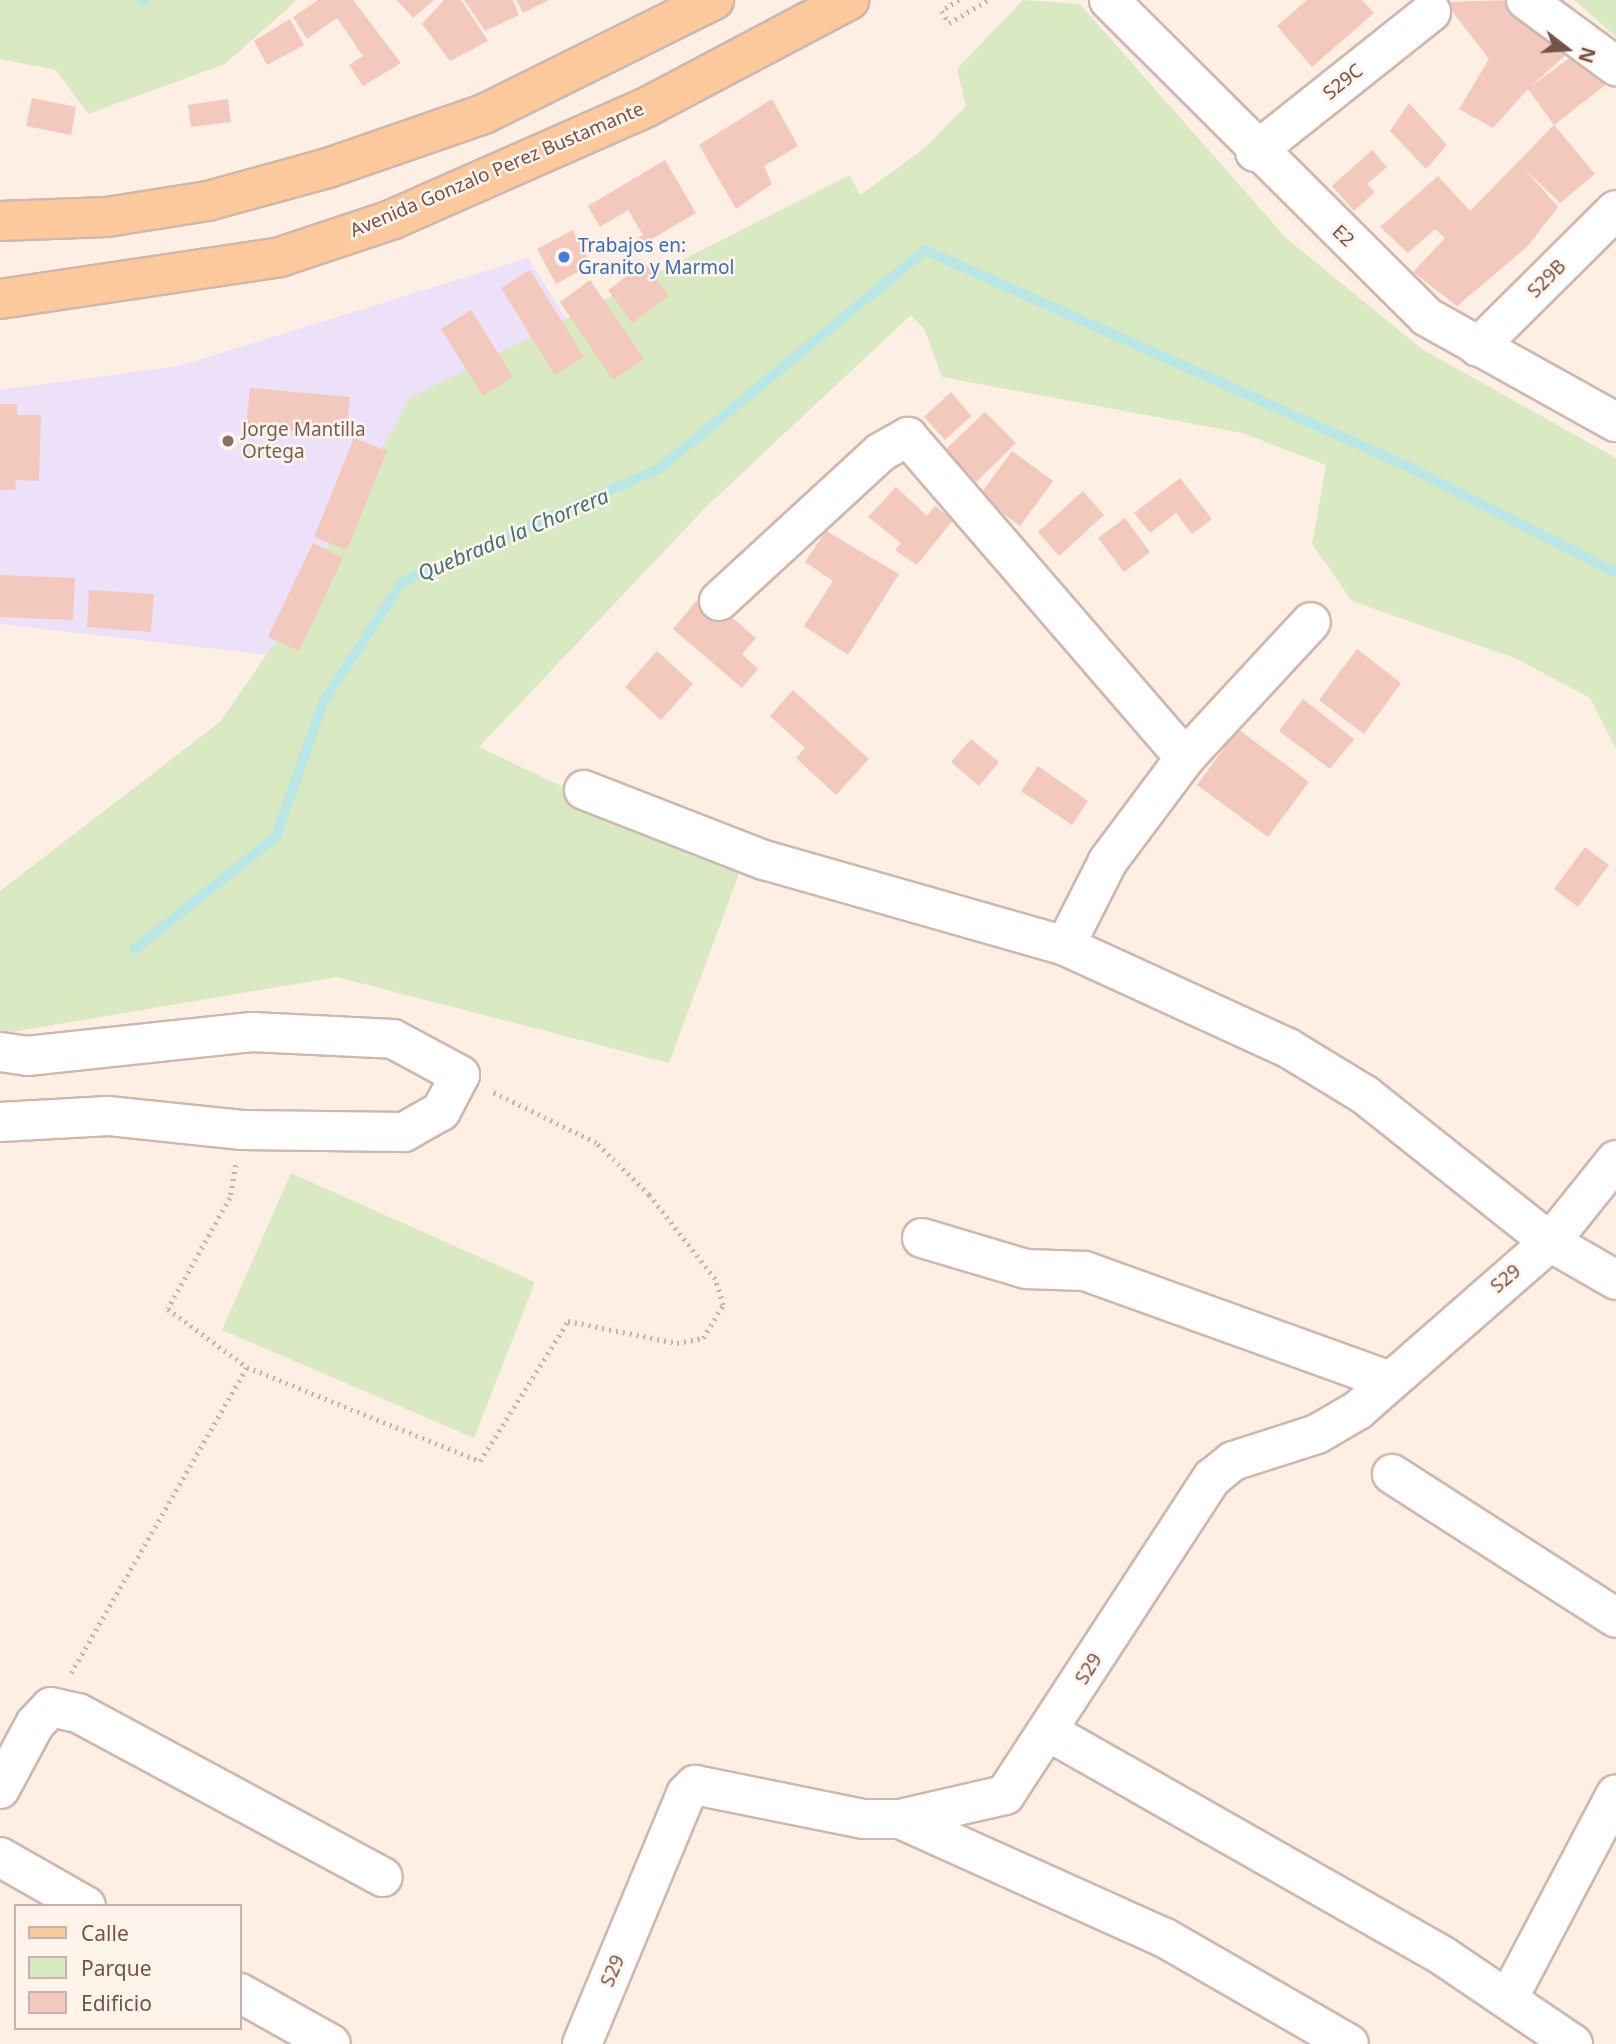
<!DOCTYPE html>
<style>
body{margin:0}
#map{position:relative;width:1616px;height:2044px;overflow:hidden;background:#fdefe4;font-family:"Noto Sans",sans-serif}
div>[style]{position:absolute}
.education>*{inset:0;background:#ece1f9}
.green>*{inset:0;background:#d9eac2}
.stream>*{height:10px;margin:-5px;padding:0 5px;transform-origin:5px;border-radius:5px;background:#b8e7e6}
.building>*{inset:0;background:#f2c9bc}
.path>*{height:4.5px;margin-top:-2.25px;transform-origin:0;background:repeating-linear-gradient(90deg,#d7ab9f 0 2px,transparent 0 7px)}
.roads{filter:drop-shadow(2px 0 #d0b7ad) drop-shadow(-2px 0 #d0b7ad) drop-shadow(0 2px #d0b7ad) drop-shadow(0 -2px #d0b7ad)}
.minor>*{height:38px;margin:-19px;padding:0 19px;transform-origin:19px;border-radius:19px;background:#fff}
.major>*{height:38px;margin:-19px;padding:0 19px;transform-origin:19px;border-radius:19px;background:#fcc99c}
.dots>*{width:19px;height:19px;translate:-50% -50%;box-sizing:border-box;border:4px solid #fff4eb;border-radius:50%}
span{translate:-50% -50%;white-space:nowrap;text-align:center;line-height:1.15;-webkit-text-stroke:5px #fff4eb;paint-order:stroke}
.street-label{font-size:19px;color:#765249}
.shop-label{font-size:19px;color:#366cbe}
.left{translate:0 -50%;text-align:left}
.education-label{font-size:19px;color:#785e54}
.water-label{font-size:21px;color:#3a7474;font-style:italic}
.legend{position:absolute;left:14px;top:1904px;width:228px;height:126px;box-sizing:border-box;background:#fff4eb;border:2px solid #c8b3aa;margin:0;padding:9px 12px;list-style:none;font-size:21px;color:#765249}
.legend li{display:flex;align-items:center;gap:14px;height:35px}
.legend b{width:35px;border:2px solid #c8b3aa}
.north{position:absolute;left:1532px;top:14px;width:70px;height:70px;-webkit-text-stroke:5px #fff4eb;paint-order:stroke;rotate:107deg;font-size:19px;font-weight:700;line-height:28px;text-align:center;color:#765249}
.north::after{content:'';display:block;margin:auto;width:24px;height:32px;background:#765249;clip-path:polygon(50% 0,100% 100%,50% 72%,0 100%)}
</style>
<div id="map">
<div class="education">
<i style="clip-path:polygon(528px 258px,605px 381px,303px 659px,0 624px,0 390px,179px 366px)"></i>
</div>
<div class="green">
<i style="clip-path:polygon(0 0,297px 0,225px 64px,88px 114px,56px 70px,0 59px)"></i>
<i style="clip-path:polygon(1023px 0,1080px 4px,1286px 238px,1422px 349px,1616px 458px,1616px 749px,1590px 698px,1517px 659px,1352px 601px,1312px 544px,1326px 465px,1242px 433px,942px 377px,925px 330px,911px 315px,705px 508px,479px 747px,740px 871px,669px 1063px,337px 977px,0 1034px,0 891px,220px 722px,275px 642px,410px 398px,850px 175px,860px 195px,925px 148px,966px 106px,957px 69px)"></i>
<i style="clip-path:polygon(1574px 0,1616px 0,1616px 37px)"></i>
<i style="clip-path:polygon(291px 1173px,535px 1282px,474px 1438px,222px 1330px)"></i>
</div>
<div class="stream">
<i style="left:142px;top:0;width:2px"></i>
<i style="left:135px;top:949px;width:180px;rotate:-38.5deg"></i>
<i style="left:276px;top:837px;width:143px;rotate:-70.8deg"></i>
<i style="left:323px;top:702px;width:144px;rotate:-56.6deg"></i>
<i style="left:402px;top:582px;width:282px;rotate:-23.8deg"></i>
<i style="left:660px;top:468px;width:343px;rotate:-39.4deg"></i>
<i style="left:925px;top:250px;width:530px;rotate:24.15deg"></i>
<i style="left:1409px;top:467px;width:233px;rotate:27.1deg"></i>
</div>
<div class="building">
<i style="clip-path:polygon(318px 0,353px 0,401px 63px,363px 86px,349px 65px,363px 56px,337px 18px,307px 39px,293px 17px)"></i>
<i style="clip-path:polygon(397px 0,434px 0,413px 18px)"></i>
<i style="clip-path:polygon(444px 0,461px 0,488px 41px,450px 61px,422px 24px)"></i>
<i style="clip-path:polygon(464px 0,513px 0,519px 15px,485px 31px)"></i>
<i style="clip-path:polygon(516px 0,549px 0,523px 13px)"></i>
<i style="clip-path:polygon(1307px 0,1362px 0,1374px 13px,1312px 67px,1277px 26px)"></i>
<i style="clip-path:polygon(1512px 0,1572px 49px,1530px 87px,1579px 51px,1614px 78px,1554px 125px,1595px 174px,1560px 203px,1523px 167px,1558px 207px,1527px 247px,1457px 306px,1413px 272px,1445px 238px,1435px 229px,1408px 253px,1380px 227px,1438px 176px,1470px 211px,1554px 125px,1528px 89px,1493px 128px,1459px 109px,1489px 59px,1445px 2px)"></i>
<i style="clip-path:polygon(290px 19px,304px 45px,267px 65px,254px 41px)"></i>
<i style="clip-path:polygon(32px 98px,76px 107px,71px 135px,26px 126px)"></i>
<i style="clip-path:polygon(228px 99px,231px 122px,191px 127px,188px 105px)"></i>
<i style="clip-path:polygon(772px 99px,798px 146px,764px 166px,772px 184px,736px 209px,699px 145px)"></i>
<i style="clip-path:polygon(1409px 103px,1447px 145px,1426px 169px,1390px 131px)"></i>
<i style="clip-path:polygon(1372px 150px,1387px 167px,1367px 184px,1375px 192px,1354px 211px,1332px 186px)"></i>
<i style="clip-path:polygon(665px 160px,696px 213px,633px 250px,629px 243px,643px 235px,628px 210px,600px 227px,588px 206px)"></i>
<i style="clip-path:polygon(573px 230px,591px 265px,556px 284px,537px 249px)"></i>
<i style="clip-path:polygon(645px 263px,669px 296px,632px 323px,608px 290px)"></i>
<i style="clip-path:polygon(530px 270px,584px 357px,555px 375px,501px 288px)"></i>
<i style="clip-path:polygon(590px 280px,644px 359px,613px 380px,560px 302px)"></i>
<i style="clip-path:polygon(471px 310px,513px 377px,483px 396px,441px 329px)"></i>
<i style="clip-path:polygon(250px 388px,350px 397px,346px 436px,246px 427px)"></i>
<i style="clip-path:polygon(951px 392px,971px 416px,945px 440px,924px 417px)"></i>
<i style="clip-path:polygon(0 404px,17px 404px,17px 415px,41px 415px,39px 481px,16px 480px,15px 490px,0 490px)"></i>
<i style="clip-path:polygon(985px 412px,1016px 443px,976px 482px,945px 450px)"></i>
<i style="clip-path:polygon(354px 438px,387px 451px,347px 550px,314px 537px)"></i>
<i style="clip-path:polygon(1012px 451px,1053px 481px,1020px 526px,979px 496px)"></i>
<i style="clip-path:polygon(1180px 478px,1212px 519px,1192px 534px,1176px 513px,1150px 533px,1134px 513px)"></i>
<i style="clip-path:polygon(896px 487px,927px 516px,935px 506px,953px 520px,917px 565px,895px 550px,901px 543px,868px 517px)"></i>
<i style="clip-path:polygon(1083px 491px,1104px 515px,1059px 556px,1038px 532px)"></i>
<i style="clip-path:polygon(1125px 518px,1150px 552px,1124px 572px,1098px 538px)"></i>
<i style="clip-path:polygon(826px 531px,899px 574px,848px 655px,804px 626px,833px 581px,805px 562px)"></i>
<i style="clip-path:polygon(313px 543px,343px 558px,299px 651px,268px 637px)"></i>
<i style="clip-path:polygon(0 575px,75px 578px,73px 620px,0 617px)"></i>
<i style="clip-path:polygon(89px 590px,154px 594px,151px 632px,87px 627px)"></i>
<i style="clip-path:polygon(703px 593px,756px 638px,742px 654px,758px 669px,742px 688px,673px 629px)"></i>
<i style="clip-path:polygon(1357px 649px,1401px 683px,1364px 734px,1319px 700px)"></i>
<i style="clip-path:polygon(657px 651px,693px 684px,661px 720px,625px 687px)"></i>
<i style="clip-path:polygon(793px 690px,869px 759px,836px 795px,796px 758px,805px 748px,770px 716px)"></i>
<i style="clip-path:polygon(1303px 699px,1354px 739px,1330px 769px,1279px 731px)"></i>
<i style="clip-path:polygon(1238px 729px,1309px 782px,1268px 837px,1197px 785px)"></i>
<i style="clip-path:polygon(971px 739px,999px 762px,979px 786px,951px 762px)"></i>
<i style="clip-path:polygon(1038px 766px,1088px 801px,1072px 825px,1021px 791px)"></i>
<i style="clip-path:polygon(1585px 847px,1609px 865px,1578px 907px,1554px 889px)"></i>
</div>
<div class="path">
<i style="left:959px;top:0;width:20px;rotate:147deg"></i>
<i style="left:942px;top:11px;width:14px;rotate:60deg"></i>
<i style="left:949px;top:23px;width:45px;rotate:-30.5deg"></i>
<i style="left:236px;top:1165px;width:34px;rotate:100deg"></i>
<i style="left:230px;top:1198px;width:127px;rotate:119.2deg"></i>
<i style="left:168px;top:1309px;width:98px;rotate:36.3deg"></i>
<i style="left:247px;top:1367px;width:251px;rotate:22deg"></i>
<i style="left:480px;top:1461px;width:165px;rotate:-57.8deg"></i>
<i style="left:568px;top:1321px;width:111px;rotate:11.4deg"></i>
<i style="left:677px;top:1343px;width:26px;rotate:-11deg"></i>
<i style="left:703px;top:1338px;width:39px;rotate:-59deg"></i>
<i style="left:723px;top:1305px;width:27px;rotate:-107deg"></i>
<i style="left:715px;top:1279px;width:107px;rotate:-128.2deg"></i>
<i style="left:649px;top:1195px;width:74px;rotate:-135.5deg"></i>
<i style="left:596px;top:1143px;width:116px;rotate:-153.9deg"></i>
<i style="left:71px;top:1673px;width:353px;rotate:-60.1deg"></i>
</div>
<div class="roads">
<div class="minor">
<i style="left:1109px;top:0;width:449px;rotate:44.9deg"></i>
<i style="left:1427px;top:317px;width:216px;rotate:29.1deg"></i>
<i style="left:1526px;top:0;width:112px;rotate:36.3deg"></i>
<i style="left:1255px;top:152px;width:225px;rotate:-38.5deg"></i>
<i style="left:1478px;top:347px;width:194px;rotate:-44.8deg"></i>
<i style="left:719px;top:601px;width:220px;rotate:-42.6deg"></i>
<i style="left:881px;top:452px;width:31px;rotate:-29deg"></i>
<i style="left:908px;top:437px;width:424px;rotate:49.2deg"></i>
<i style="left:1185px;top:758px;width:129px;rotate:126.8deg"></i>
<i style="left:1108px;top:861px;width:95px;rotate:116.8deg"></i>
<i style="left:1185px;top:758px;width:185px;rotate:-47.2deg"></i>
<i style="left:584px;top:790px;width:193px;rotate:21.3deg"></i>
<i style="left:764px;top:860px;width:313px;rotate:15.9deg"></i>
<i style="left:1065px;top:946px;width:245px;rotate:24.6deg"></i>
<i style="left:1288px;top:1048px;width:90px;rotate:31.4deg"></i>
<i style="left:1365px;top:1095px;width:236px;rotate:38.5deg"></i>
<i style="left:1550px;top:1242px;width:76px;rotate:29.9deg"></i>
<i style="left:0;top:1052px;width:27px;rotate:8deg"></i>
<i style="left:27px;top:1056px;width:226px;rotate:-6.1deg"></i>
<i style="left:252px;top:1032px;width:141px;rotate:2.8deg"></i>
<i style="left:393px;top:1039px;width:76px;rotate:28.2deg"></i>
<i style="left:460px;top:1075px;width:41px;rotate:117.8deg"></i>
<i style="left:441px;top:1111px;width:43px;rotate:150.4deg"></i>
<i style="left:404px;top:1132px;width:162px;rotate:-179.3deg"></i>
<i style="left:242px;top:1130px;width:135px;rotate:-174deg"></i>
<i style="left:108px;top:1116px;width:108px;rotate:176.8deg"></i>
<i style="left:922px;top:1238px;width:109px;rotate:16.6deg"></i>
<i style="left:1026px;top:1269px;width:59px;rotate:1.9deg"></i>
<i style="left:1085px;top:1271px;width:322px;rotate:19.8deg"></i>
<i style="left:1392px;top:1474px;width:266px;rotate:32.7deg"></i>
<i style="left:1049px;top:1732px;width:453px;rotate:29.6deg"></i>
<i style="left:1443px;top:1956px;width:157px;rotate:34.1deg"></i>
<i style="left:0;top:1789px;width:74px;rotate:-61.7deg"></i>
<i style="left:35px;top:1724px;width:23px;rotate:-47deg"></i>
<i style="left:51px;top:1707px;width:28px;rotate:13deg"></i>
<i style="left:78px;top:1713px;width:346px;rotate:28.3deg"></i>
<i style="left:900px;top:1819px;width:290px;rotate:24.2deg"></i>
<i style="left:1165px;top:1938px;width:212px;rotate:29.9deg"></i>
<i style="left:0;top:1857px;width:99px;rotate:29.7deg"></i>
<i style="left:240px;top:1993px;width:104px;rotate:29.3deg"></i>
<i style="left:1509px;top:1997px;width:229px;rotate:-62.2deg"></i>
<i style="left:582px;top:2044px;width:271px;rotate:-67.4deg"></i>
<i style="left:686px;top:1794px;width:13px;rotate:-45deg"></i>
<i style="left:695px;top:1785px;width:171px;rotate:11.4deg"></i>
<i style="left:863px;top:1819px;width:37px"></i>
<i style="left:900px;top:1819px;width:108px;rotate:-12.9deg"></i>
<i style="left:1005px;top:1795px;width:379px;rotate:-56.9deg"></i>
<i style="left:1212px;top:1478px;width:27px;rotate:-39deg"></i>
<i style="left:1233px;top:1461px;width:88px;rotate:-17.8deg"></i>
<i style="left:1317px;top:1434px;width:48px;rotate:-30.3deg"></i>
<i style="left:1358px;top:1410px;width:255px;rotate:-41.2deg"></i>
<i style="left:1550px;top:1242px;width:105px;rotate:-51.2deg"></i>
</div>
<div class="major">
<i style="left:0;top:221px;width:107px;rotate:-2.1deg"></i>
<i style="left:107px;top:217px;width:102px;rotate:-9deg"></i>
<i style="left:208px;top:201px;width:124px;rotate:-15.4deg"></i>
<i style="left:328px;top:168px;width:165px;rotate:-19.1deg"></i>
<i style="left:484px;top:114px;width:257px;rotate:-26.4deg"></i>
<i style="left:0;top:299px;width:283px;rotate:-8.5deg"></i>
<i style="left:280px;top:257px;width:117px;rotate:-18.4deg"></i>
<i style="left:391px;top:220px;width:280px;rotate:-23.8deg"></i>
<i style="left:647px;top:107px;width:229px;rotate:-27.9deg"></i>
</div>
</div>
<div class="dots">
<i style="left:564px;top:257px;background:#3f7fe0"></i>
<i style="left:228px;top:441px;background:#8d6e63"></i>
</div>
<div class="street-label">
<span style="left:1343px;top:82px;rotate:-39deg">S29C</span>
<span style="left:497px;top:170px;rotate:-23deg">Avenida Gonzalo Perez Bustamante</span>
<span style="left:1343px;top:236px;rotate:44deg">E2</span>
<span style="left:1547px;top:279px;rotate:-45deg">S29B</span>
<span style="left:1506px;top:1279px;rotate:-40deg">S29</span>
<span style="left:1089px;top:1669px;rotate:-58deg">S29</span>
<span style="left:613px;top:1971px;rotate:-67deg">S29</span>
</div>
<div class="shop-label">
<span class="left" style="left:578px;top:257px">Trabajos en:<br>Granito y Marmol</span>
</div>
<div class="education-label">
<span class="left" style="left:242px;top:441px">Jorge Mantilla<br>Ortega</span>
</div>
<div class="water-label">
<span style="left:513px;top:534px;rotate:-23deg">Quebrada la Chorrera</span>
</div>
<ul class="legend">
<li><b style="height:9px;background:#fcc99c"></b>Calle</li>
<li><b style="height:19px;background:#d9eac2"></b>Parque</li>
<li><b style="height:19px;background:#f2c9bc"></b>Edificio</li>
</ul>
<div class="north">N</div>
</div>
